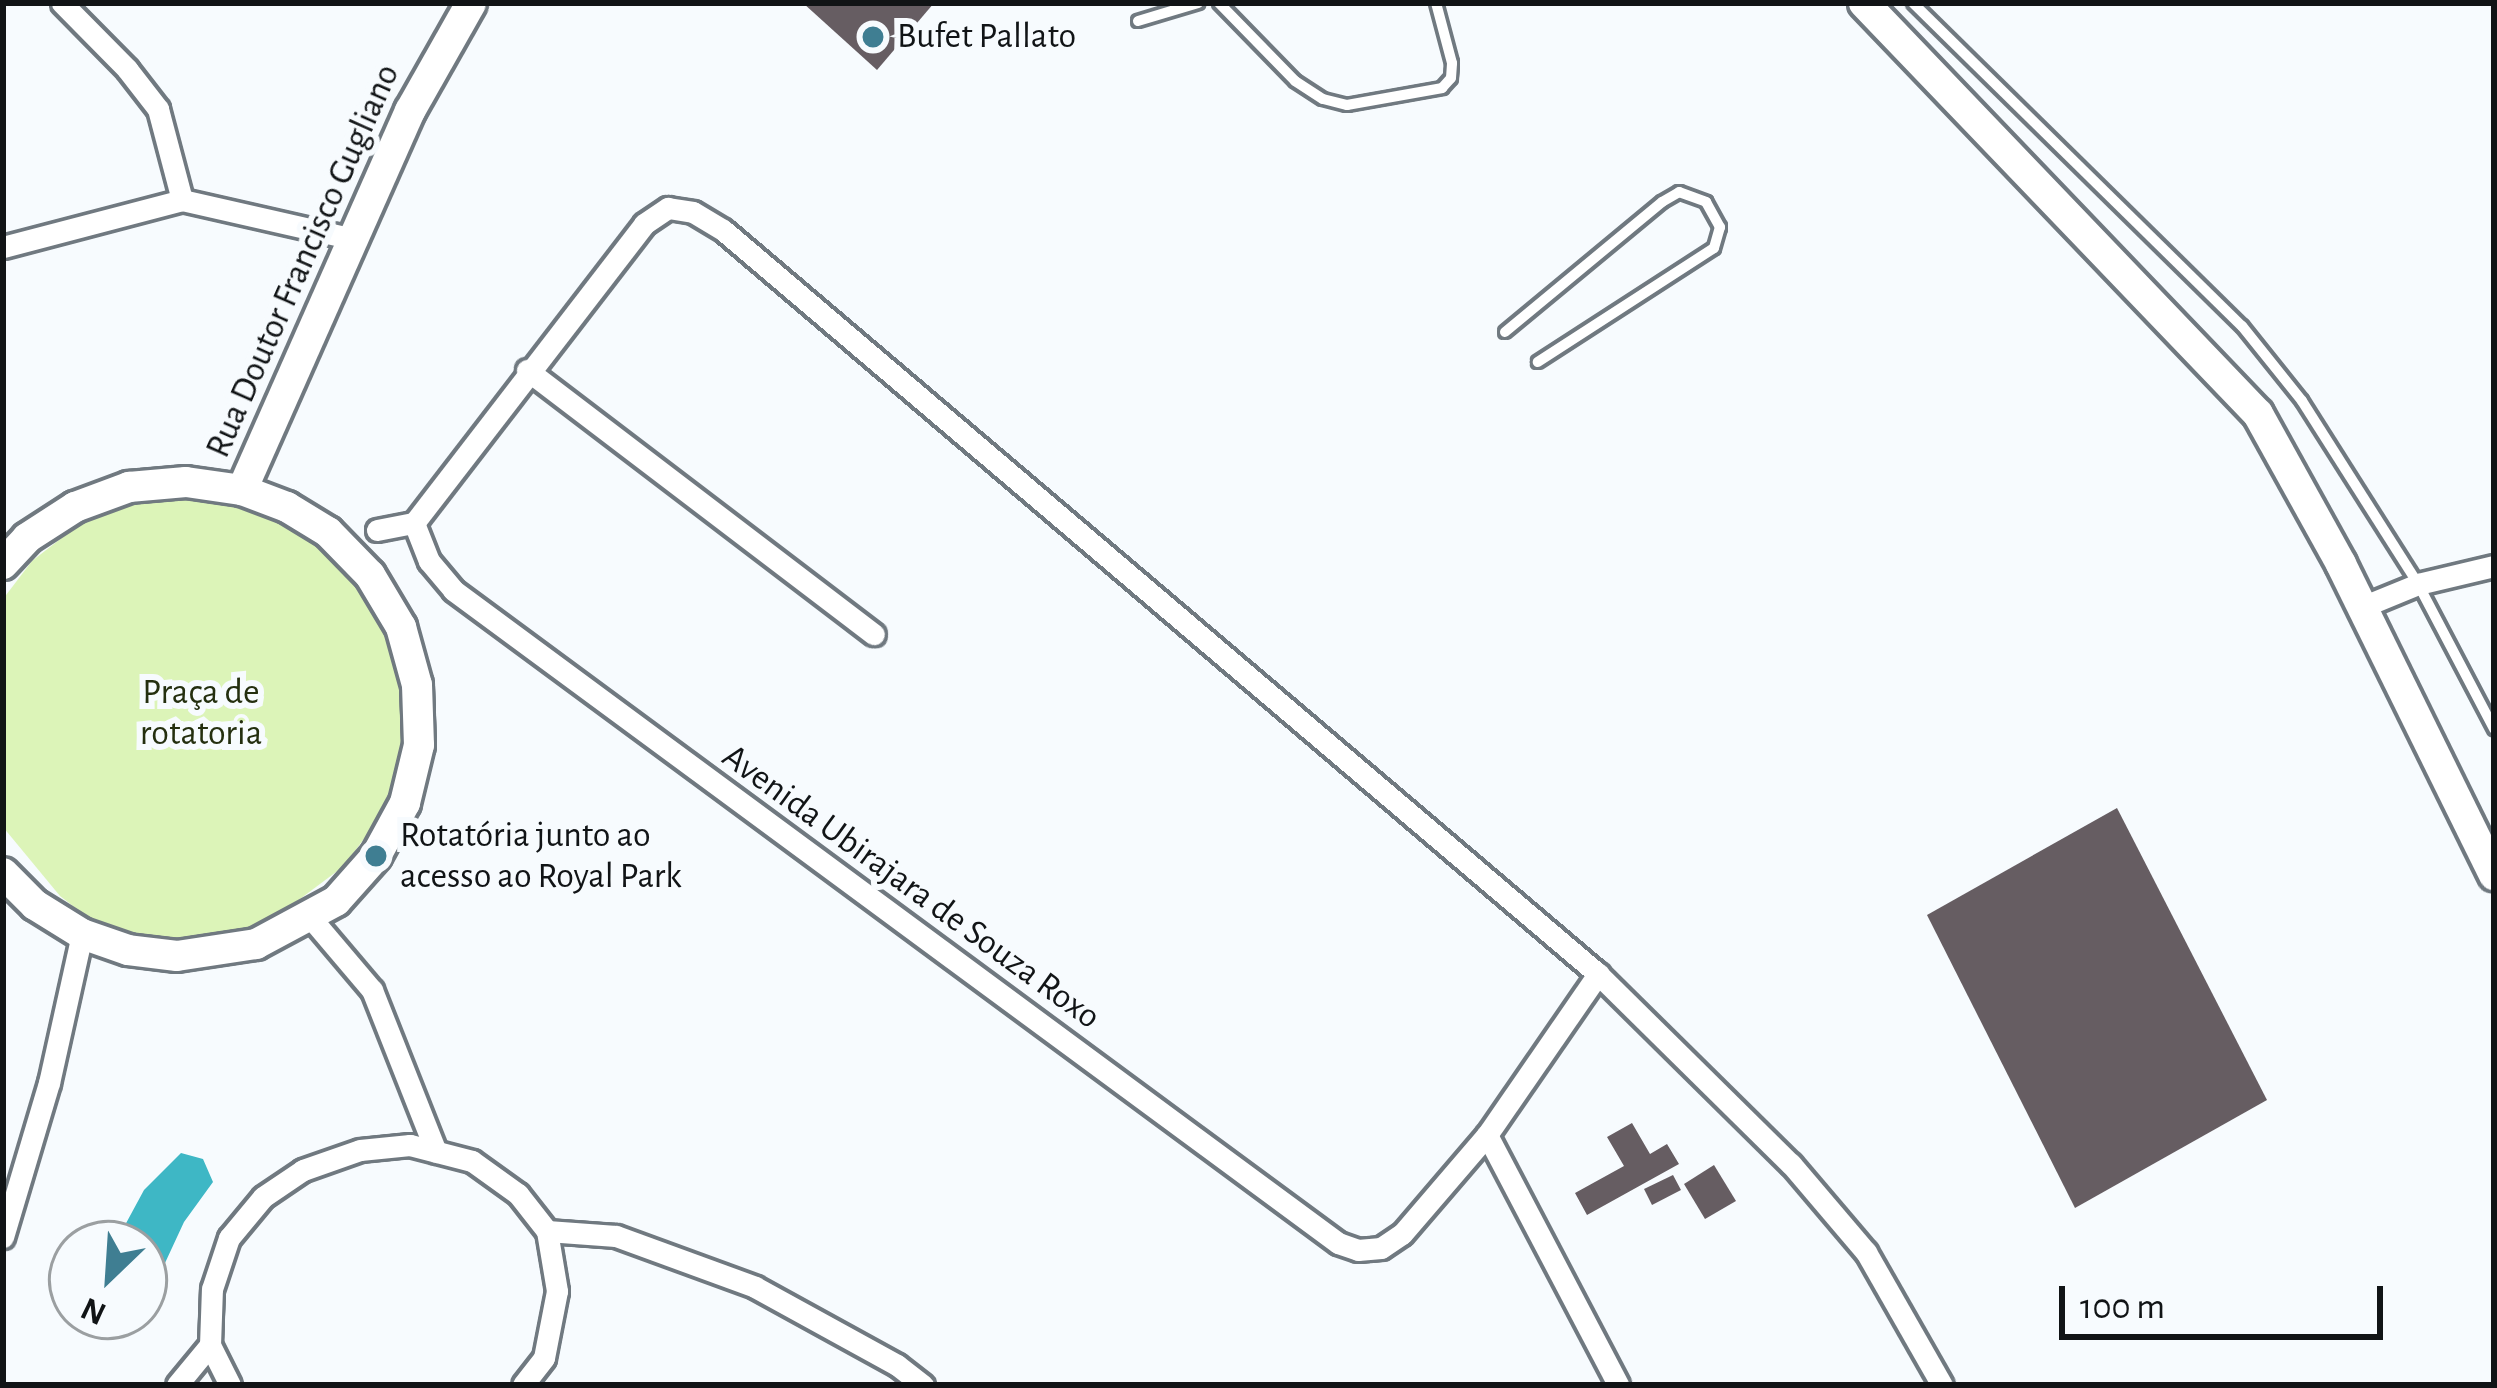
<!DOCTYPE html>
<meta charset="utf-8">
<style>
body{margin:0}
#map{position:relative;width:2497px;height:1388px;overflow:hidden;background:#f7fbfe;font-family:"Alegreya Sans",sans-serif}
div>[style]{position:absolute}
.green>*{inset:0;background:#dcf4b8}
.water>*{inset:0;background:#3eb7c5}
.building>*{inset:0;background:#665d62}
.roads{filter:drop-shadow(3px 0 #707980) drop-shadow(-3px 0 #707980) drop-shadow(0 3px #707980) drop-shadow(0 -3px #707980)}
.lane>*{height:10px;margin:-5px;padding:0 5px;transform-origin:5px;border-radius:5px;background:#fff}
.street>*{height:21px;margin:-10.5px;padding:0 10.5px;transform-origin:10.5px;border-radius:10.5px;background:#fff}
.secondary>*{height:30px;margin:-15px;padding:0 15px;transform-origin:15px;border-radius:15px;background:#fff}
.dots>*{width:33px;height:33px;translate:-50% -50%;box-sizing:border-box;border:6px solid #f7fbfe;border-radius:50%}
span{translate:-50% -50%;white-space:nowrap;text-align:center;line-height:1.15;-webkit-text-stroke:12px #f7fbfe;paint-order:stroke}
.poi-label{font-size:36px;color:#111416}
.left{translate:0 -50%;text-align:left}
.street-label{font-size:36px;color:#111416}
.park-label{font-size:36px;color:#242f0f}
.frame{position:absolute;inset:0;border:6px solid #111416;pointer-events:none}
.north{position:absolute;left:48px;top:1220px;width:120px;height:120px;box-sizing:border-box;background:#f7fbfe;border:3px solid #9b9fa1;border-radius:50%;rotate:205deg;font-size:33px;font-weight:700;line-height:48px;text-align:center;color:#111416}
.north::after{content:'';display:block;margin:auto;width:42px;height:54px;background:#3f7e92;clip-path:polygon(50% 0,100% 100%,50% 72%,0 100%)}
.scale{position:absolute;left:2059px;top:1286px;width:324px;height:54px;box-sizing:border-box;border:6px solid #111416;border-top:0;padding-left:15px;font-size:36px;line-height:42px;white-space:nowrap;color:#111416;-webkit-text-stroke:9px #f7fbfe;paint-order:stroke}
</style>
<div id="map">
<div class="green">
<i style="clip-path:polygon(185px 497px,241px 503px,294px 525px,340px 559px,375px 603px,397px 656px,405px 712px,399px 768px,377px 821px,344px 866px,260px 929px,147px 941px,100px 927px,60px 896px,3px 827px,3px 599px,32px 561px,77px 526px,129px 504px)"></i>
</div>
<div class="water">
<i style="clip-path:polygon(181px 1153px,203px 1159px,213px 1182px,184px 1222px,165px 1263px,156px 1269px,144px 1268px,144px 1244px,123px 1244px,124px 1227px,144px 1190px)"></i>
</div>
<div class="building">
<i style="clip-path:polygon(803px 3px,934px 3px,877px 70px)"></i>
<i style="clip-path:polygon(2117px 808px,2267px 1100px,2075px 1208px,1927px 915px)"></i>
<i style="clip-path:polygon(1632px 1123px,1650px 1154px,1667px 1144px,1679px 1164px,1587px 1215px,1575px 1193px,1624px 1166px,1607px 1137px)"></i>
<i style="clip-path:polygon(1714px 1165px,1736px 1201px,1705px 1219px,1684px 1184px)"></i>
<i style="clip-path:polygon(1673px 1175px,1681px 1190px,1652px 1205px,1644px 1189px)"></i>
</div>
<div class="roads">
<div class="lane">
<i style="left:1219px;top:3px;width:109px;rotate:45.7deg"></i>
<i style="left:1295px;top:81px;width:33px;rotate:33deg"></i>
<i style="left:1323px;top:99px;width:25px;rotate:14deg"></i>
<i style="left:1347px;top:105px;width:97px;rotate:-10.1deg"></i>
<i style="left:1442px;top:88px;width:13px;rotate:-48deg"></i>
<i style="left:1451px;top:78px;width:15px;rotate:-86deg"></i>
<i style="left:1452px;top:63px;width:62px;rotate:-104.9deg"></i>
<i style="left:1913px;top:3px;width:461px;rotate:44.5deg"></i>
<i style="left:2242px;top:326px;width:96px;rotate:51.3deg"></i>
<i style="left:2302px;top:401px;width:217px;rotate:57.6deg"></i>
<i style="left:2418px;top:584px;width:164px;rotate:62.3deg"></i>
<i style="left:1138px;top:21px;width:63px;rotate:-16.7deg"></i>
<i style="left:1505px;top:332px;width:204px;rotate:-39.6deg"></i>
<i style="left:1662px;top:202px;width:20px;rotate:-30deg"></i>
<i style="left:1679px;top:192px;width:29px;rotate:20deg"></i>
<i style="left:1706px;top:202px;width:29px;rotate:61deg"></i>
<i style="left:1720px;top:227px;width:22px;rotate:106deg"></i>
<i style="left:1714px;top:248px;width:210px;rotate:147.1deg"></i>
</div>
<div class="street">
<i style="left:62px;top:3px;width:93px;rotate:45.4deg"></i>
<i style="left:127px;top:69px;width:51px;rotate:52.2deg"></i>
<i style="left:158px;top:109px;width:94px;rotate:75.2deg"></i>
<i style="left:3px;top:247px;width:185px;rotate:-14.7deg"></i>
<i style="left:182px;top:200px;width:176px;rotate:12.8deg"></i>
<i style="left:527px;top:370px;width:436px;rotate:37.3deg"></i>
<i style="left:414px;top:523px;width:41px;rotate:68.5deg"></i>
<i style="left:429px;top:561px;width:38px;rotate:50deg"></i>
<i style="left:453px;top:590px;width:1100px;rotate:36.42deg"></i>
<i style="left:1338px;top:1243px;width:21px;rotate:19deg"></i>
<i style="left:1358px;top:1250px;width:23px;rotate:-5deg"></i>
<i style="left:1381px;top:1248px;width:25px;rotate:-34deg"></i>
<i style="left:1402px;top:1234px;width:130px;rotate:-49.4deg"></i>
<i style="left:1487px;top:1135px;width:196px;rotate:-55.4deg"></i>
<i style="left:377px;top:530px;width:38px;rotate:-11deg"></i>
<i style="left:414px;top:523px;width:377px;rotate:-52.4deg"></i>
<i style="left:644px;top:224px;width:29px;rotate:-34deg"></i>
<i style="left:668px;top:208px;width:25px;rotate:9deg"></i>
<i style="left:693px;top:212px;width:35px;rotate:31deg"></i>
<i style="left:723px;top:230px;width:1149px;rotate:40.37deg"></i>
<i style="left:1598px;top:974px;width:271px;rotate:44.6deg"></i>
<i style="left:1791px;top:1164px;width:116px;rotate:49.6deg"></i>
<i style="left:1866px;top:1252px;width:153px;rotate:60.3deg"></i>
<i style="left:2362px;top:607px;width:61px;rotate:-22.3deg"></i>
<i style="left:2418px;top:584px;width:78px;rotate:-13.3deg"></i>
<i style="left:310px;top:917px;width:96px;rotate:49.7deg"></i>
<i style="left:372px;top:990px;width:174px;rotate:68.4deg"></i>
<i style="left:1487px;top:1135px;width:282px;rotate:62.3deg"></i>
<i style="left:547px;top:1231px;width:69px;rotate:4.1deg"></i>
<i style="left:616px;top:1236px;width:148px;rotate:20.1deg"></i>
<i style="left:755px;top:1287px;width:162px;rotate:28.8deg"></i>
<i style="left:897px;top:1365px;width:33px;rotate:38deg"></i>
<i style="left:3px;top:1237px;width:161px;rotate:-73.4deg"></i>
<i style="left:49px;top:1083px;width:153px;rotate:-77.5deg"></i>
<i style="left:177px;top:1385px;width:52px;rotate:-50.5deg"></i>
<i style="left:230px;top:1385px;width:45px;rotate:-116.6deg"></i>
<i style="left:210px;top:1345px;width:56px;rotate:-88deg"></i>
<i style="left:212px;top:1289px;width:54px;rotate:-71.6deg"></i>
<i style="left:229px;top:1238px;width:53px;rotate:-50.3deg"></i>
<i style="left:263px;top:1197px;width:48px;rotate:-34deg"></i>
<i style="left:303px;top:1170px;width:60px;rotate:-19.3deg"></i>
<i style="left:360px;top:1150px;width:50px;rotate:-5.7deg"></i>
<i style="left:410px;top:1145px;width:64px;rotate:14.5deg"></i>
<i style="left:472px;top:1161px;width:57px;rotate:35.7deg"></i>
<i style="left:518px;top:1194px;width:47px;rotate:51.9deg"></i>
<i style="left:547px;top:1231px;width:61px;rotate:80.5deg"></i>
<i style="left:557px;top:1291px;width:68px;rotate:101deg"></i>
<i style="left:544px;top:1358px;width:34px;rotate:128deg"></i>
</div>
<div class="secondary">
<i style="left:1864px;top:3px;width:569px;rotate:46.21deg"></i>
<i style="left:2258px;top:414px;width:171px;rotate:61deg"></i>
<i style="left:2341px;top:564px;width:347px;rotate:63.8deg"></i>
<i style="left:242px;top:490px;width:415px;rotate:-66.1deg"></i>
<i style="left:410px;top:111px;width:124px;rotate:-60.5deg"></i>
<i style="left:3px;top:564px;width:35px;rotate:-47deg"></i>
<i style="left:27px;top:538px;width:57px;rotate:-32.9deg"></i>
<i style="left:75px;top:507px;width:58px;rotate:-20.3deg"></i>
<i style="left:129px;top:487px;width:57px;rotate:-5deg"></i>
<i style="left:186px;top:482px;width:57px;rotate:8.1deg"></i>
<i style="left:242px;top:490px;width:48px;rotate:20.7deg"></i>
<i style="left:287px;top:507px;width:48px;rotate:31.4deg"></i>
<i style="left:328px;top:532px;width:60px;rotate:45.7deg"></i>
<i style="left:370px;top:575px;width:61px;rotate:59.2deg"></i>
<i style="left:401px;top:627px;width:60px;rotate:74.6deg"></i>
<i style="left:417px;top:685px;width:60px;rotate:88.1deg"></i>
<i style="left:419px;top:745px;width:60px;rotate:103.6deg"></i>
<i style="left:405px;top:803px;width:60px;rotate:118.7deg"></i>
<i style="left:376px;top:856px;width:60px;rotate:131.6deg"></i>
<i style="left:336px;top:901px;width:91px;rotate:151.7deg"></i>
<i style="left:256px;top:944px;width:80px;rotate:171.4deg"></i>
<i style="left:177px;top:956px;width:49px;rotate:-173deg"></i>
<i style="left:128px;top:950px;width:49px;rotate:-160.8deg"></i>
<i style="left:82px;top:934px;width:55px;rotate:-148.3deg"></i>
<i style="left:35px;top:905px;width:45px;rotate:-135deg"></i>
</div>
</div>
<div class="dots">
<i style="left:873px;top:37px;background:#3f7e92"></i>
<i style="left:376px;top:856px;background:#3f7e92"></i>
</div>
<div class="poi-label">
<span class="left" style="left:897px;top:37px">Bufet Pallato</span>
<span class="left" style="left:400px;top:856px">Rotatória junto ao<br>acesso ao Royal Park</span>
</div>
<div class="street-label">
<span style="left:303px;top:261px;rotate:-66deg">Rua Doutor Francisco Gugliano</span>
<span style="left:911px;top:887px;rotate:36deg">Avenida Ubirajara de Souza Roxo</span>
</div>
<div class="park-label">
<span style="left:201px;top:713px">Praça de<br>rotatoria</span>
</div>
<div class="frame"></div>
<div class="north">N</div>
<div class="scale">100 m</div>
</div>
